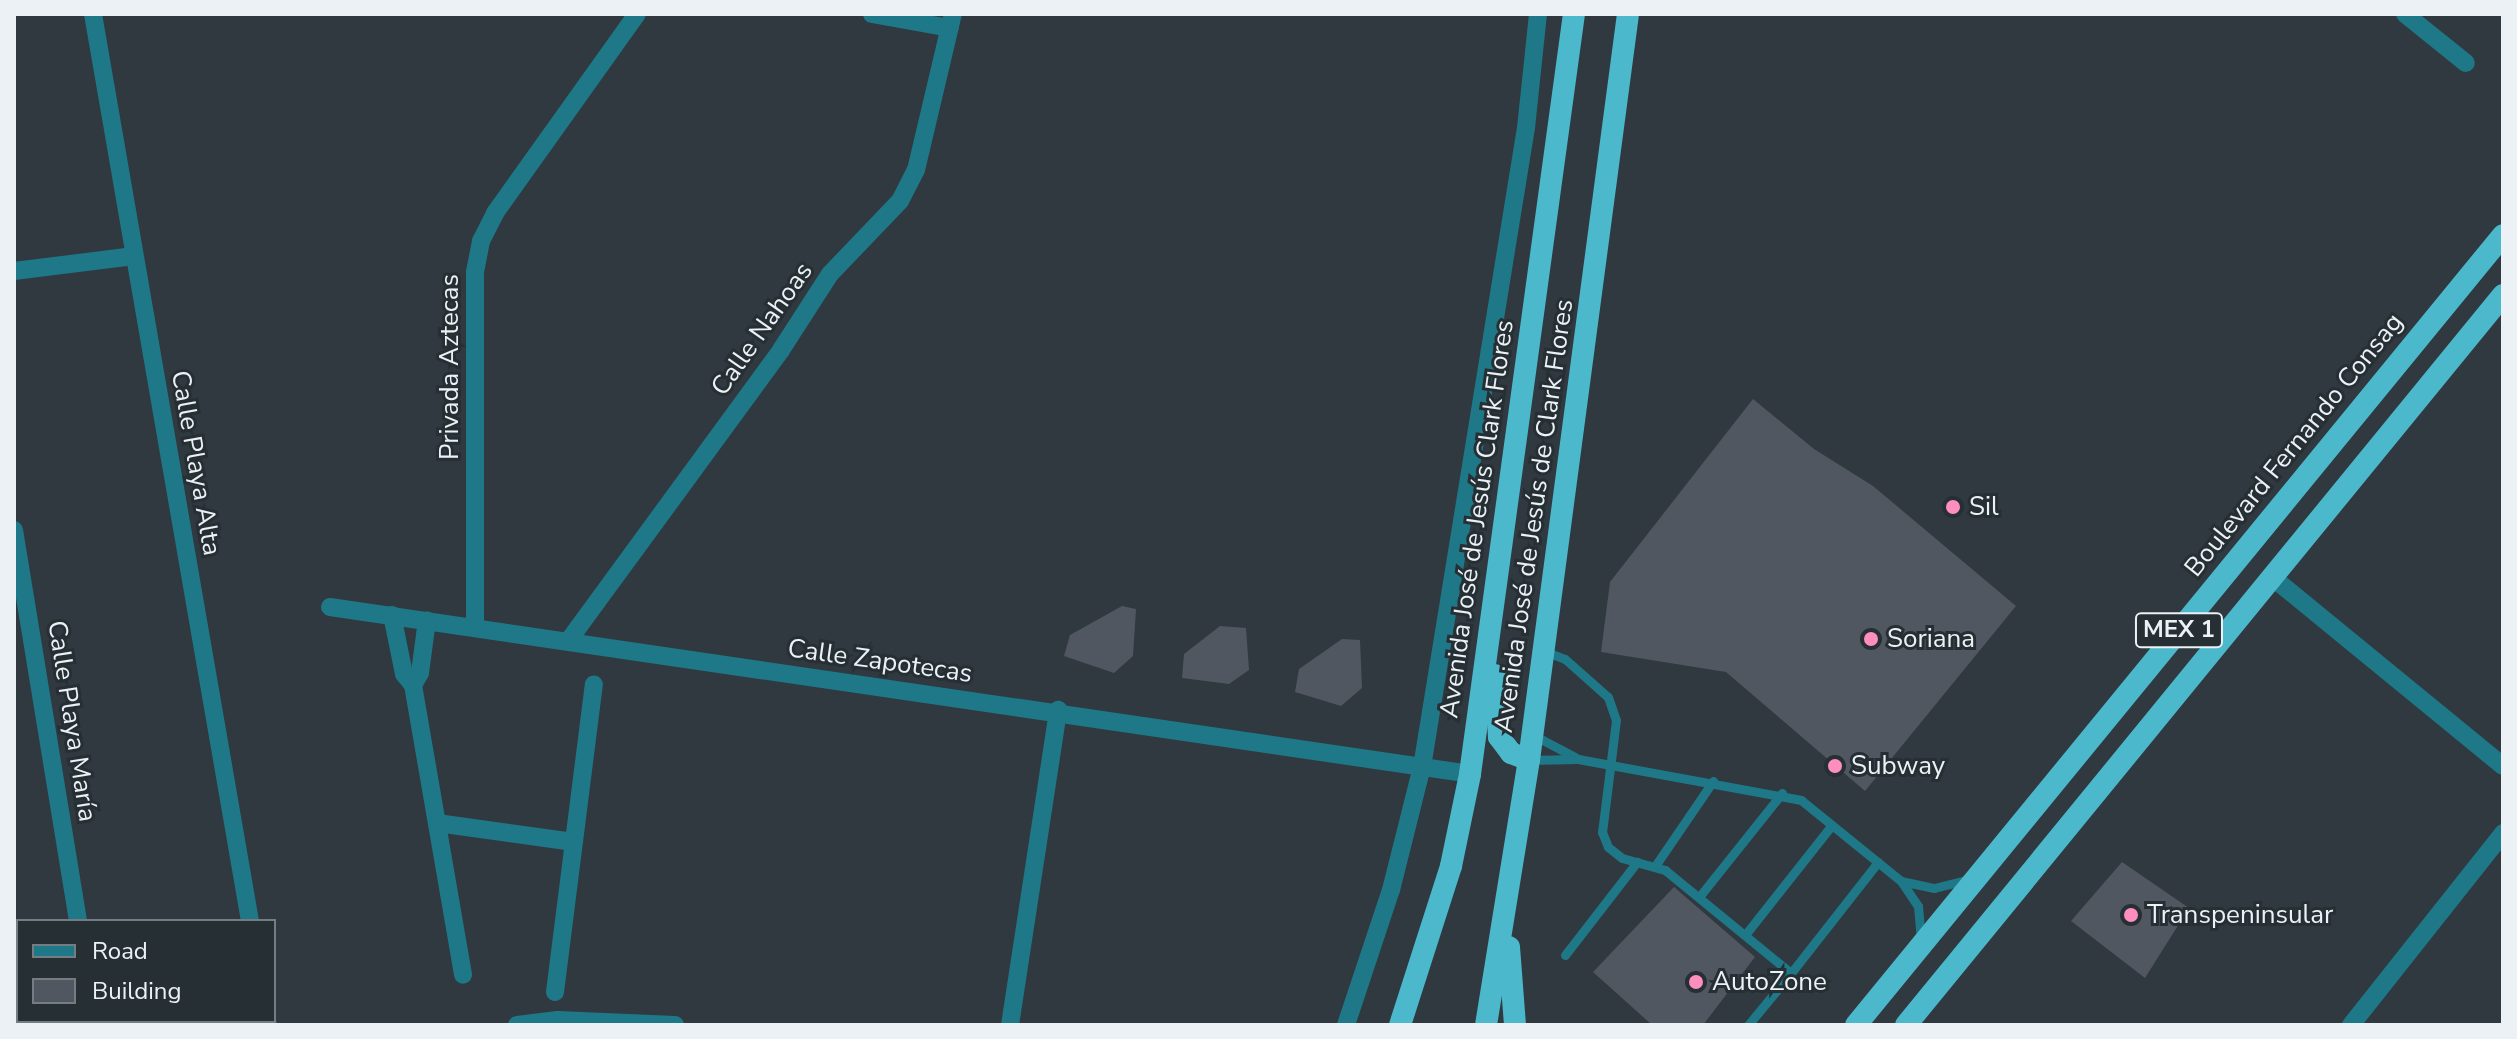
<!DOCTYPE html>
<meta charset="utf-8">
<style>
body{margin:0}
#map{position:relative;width:2517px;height:1039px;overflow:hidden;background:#2f393f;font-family:"Nunito Sans",sans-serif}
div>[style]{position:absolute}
.stream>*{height:6px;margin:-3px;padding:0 3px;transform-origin:3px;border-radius:3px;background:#0b615b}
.building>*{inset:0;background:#515760}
.service>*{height:9px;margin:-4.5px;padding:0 4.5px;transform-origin:4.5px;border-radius:4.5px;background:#1e7887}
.minor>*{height:18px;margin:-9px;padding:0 9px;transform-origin:9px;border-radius:9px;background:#1e7887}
.trunk>*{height:22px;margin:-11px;padding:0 11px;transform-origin:11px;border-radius:11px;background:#4bb8cc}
.dots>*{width:22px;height:22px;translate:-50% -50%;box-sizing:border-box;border:4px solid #252f34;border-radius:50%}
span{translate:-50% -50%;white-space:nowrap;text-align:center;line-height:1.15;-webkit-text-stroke:6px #252f34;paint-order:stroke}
.shield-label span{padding:2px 6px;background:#252f34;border:2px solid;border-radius:6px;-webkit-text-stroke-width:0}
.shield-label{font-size:24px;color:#ebf1f5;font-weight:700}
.street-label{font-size:26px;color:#ebf1f5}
.poi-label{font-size:26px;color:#ebf1f5}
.left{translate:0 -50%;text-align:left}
.frame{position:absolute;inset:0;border:16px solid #ebf1f5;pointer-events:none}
.legend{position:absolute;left:16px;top:919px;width:260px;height:104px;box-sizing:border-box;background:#252f34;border:2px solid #747d81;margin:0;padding:10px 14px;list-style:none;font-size:24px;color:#ebf1f5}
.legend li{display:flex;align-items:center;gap:16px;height:40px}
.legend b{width:40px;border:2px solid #747d81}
</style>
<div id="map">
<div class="stream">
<i style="left:51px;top:1021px;width:5px;rotate:53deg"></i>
</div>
<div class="building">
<i style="clip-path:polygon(1753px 399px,1814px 449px,1873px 486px,2016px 606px,1865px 791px,1726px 672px,1601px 652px,1610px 582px)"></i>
<i style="clip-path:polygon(1122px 606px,1136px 609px,1133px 656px,1114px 673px,1064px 656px,1070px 635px)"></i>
<i style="clip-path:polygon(1220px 626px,1246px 628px,1249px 670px,1229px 684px,1182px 678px,1184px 654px)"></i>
<i style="clip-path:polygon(1342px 639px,1360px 640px,1362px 688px,1341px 706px,1295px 692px,1299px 669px)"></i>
<i style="clip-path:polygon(2122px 862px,2189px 908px,2145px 978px,2071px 921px)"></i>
<i style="clip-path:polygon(1674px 887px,1755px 957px,1703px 1025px,1652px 1025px,1593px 972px)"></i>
</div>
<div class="service">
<i style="left:1544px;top:651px;width:22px;rotate:21deg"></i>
<i style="left:1565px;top:659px;width:57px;rotate:41.5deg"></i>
<i style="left:1608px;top:697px;width:24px;rotate:71deg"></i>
<i style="left:1616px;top:720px;width:113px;rotate:97.1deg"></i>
<i style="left:1602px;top:832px;width:16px;rotate:68deg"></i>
<i style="left:1608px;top:847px;width:18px;rotate:38deg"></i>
<i style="left:1622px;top:858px;width:45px;rotate:15.6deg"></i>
<i style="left:1665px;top:870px;width:163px;rotate:39.3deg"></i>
<i style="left:1791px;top:973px;width:141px;rotate:-51.9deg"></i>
<i style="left:1535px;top:736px;width:45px;rotate:27.7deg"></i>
<i style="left:1529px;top:760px;width:49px;rotate:-1.2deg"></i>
<i style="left:1578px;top:759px;width:227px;rotate:10.4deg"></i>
<i style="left:1801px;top:800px;width:129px;rotate:39deg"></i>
<i style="left:1901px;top:881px;width:30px;rotate:56deg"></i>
<i style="left:1918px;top:906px;width:32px;rotate:85deg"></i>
<i style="left:1655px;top:866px;width:103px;rotate:-55.7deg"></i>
<i style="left:1901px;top:881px;width:34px;rotate:12deg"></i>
<i style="left:1934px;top:888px;width:34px;rotate:-14deg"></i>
<i style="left:1699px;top:897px;width:133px;rotate:-51.4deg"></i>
<i style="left:1745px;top:935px;width:140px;rotate:-51.7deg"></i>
<i style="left:1565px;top:955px;width:118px;rotate:-52.3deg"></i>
<i style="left:1748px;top:1025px;width:67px;rotate:-50.4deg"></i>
</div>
<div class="minor">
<i style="left:93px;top:14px;width:920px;rotate:80.18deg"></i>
<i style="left:872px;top:14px;width:79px;rotate:10.2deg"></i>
<i style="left:2405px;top:14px;width:78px;rotate:38.8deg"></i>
<i style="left:14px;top:271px;width:121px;rotate:-7.1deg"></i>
<i style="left:14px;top:530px;width:396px;rotate:80.7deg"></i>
<i style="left:2272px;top:577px;width:298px;rotate:39.3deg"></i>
<i style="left:330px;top:607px;width:1152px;rotate:8.33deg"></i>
<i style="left:392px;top:615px;width:60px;rotate:78.5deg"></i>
<i style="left:404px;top:674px;width:14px;rotate:51deg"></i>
<i style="left:413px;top:685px;width:294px;rotate:80.2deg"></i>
<i style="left:475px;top:627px;width:355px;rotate:-90deg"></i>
<i style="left:475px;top:272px;width:32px;rotate:-79deg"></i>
<i style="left:481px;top:241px;width:31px;rotate:-63deg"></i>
<i style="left:495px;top:213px;width:244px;rotate:-54.5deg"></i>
<i style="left:569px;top:640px;width:359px;rotate:-53.8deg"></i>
<i style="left:781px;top:350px;width:90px;rotate:-57.2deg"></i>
<i style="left:830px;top:274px;width:101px;rotate:-46.2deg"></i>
<i style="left:900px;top:201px;width:35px;rotate:-63deg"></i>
<i style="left:916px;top:170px;width:160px;rotate:-76.7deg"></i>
<i style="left:413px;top:685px;width:14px;rotate:-60deg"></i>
<i style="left:420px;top:673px;width:53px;rotate:-82.5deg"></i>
<i style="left:437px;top:823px;width:138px;rotate:7.9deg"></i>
<i style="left:14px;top:964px;width:5px;rotate:37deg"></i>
<i style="left:555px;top:992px;width:310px;rotate:-82.8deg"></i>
<i style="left:90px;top:1021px;width:6px;rotate:39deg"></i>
<i style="left:267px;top:1021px;width:4px;rotate:76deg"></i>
<i style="left:517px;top:1025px;width:41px;rotate:-7deg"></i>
<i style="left:558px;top:1020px;width:117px;rotate:2.4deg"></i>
<i style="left:1010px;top:1025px;width:319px;rotate:-81.3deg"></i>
<i style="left:1346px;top:1025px;width:142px;rotate:-71.6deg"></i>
<i style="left:1391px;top:890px;width:127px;rotate:-75.9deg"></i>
<i style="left:1422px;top:767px;width:647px;rotate:-80.76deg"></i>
<i style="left:1526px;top:128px;width:115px;rotate:-84deg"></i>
<i style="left:2351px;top:1025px;width:245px;rotate:-51.6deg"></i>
</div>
<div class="trunk">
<i style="left:1495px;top:675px;width:62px;rotate:86.3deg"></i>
<i style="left:1499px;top:737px;width:20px;rotate:53deg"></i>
<i style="left:1511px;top:753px;width:19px;rotate:21deg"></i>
<i style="left:1509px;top:947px;width:78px;rotate:85.6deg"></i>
<i style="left:1400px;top:1025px;width:167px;rotate:-72.2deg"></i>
<i style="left:1451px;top:866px;width:94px;rotate:-78.3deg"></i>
<i style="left:1470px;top:774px;width:767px;rotate:-82.21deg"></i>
<i style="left:1486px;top:1025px;width:268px;rotate:-80.8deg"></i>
<i style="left:1529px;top:760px;width:753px;rotate:-82.44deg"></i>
<i style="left:1856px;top:1025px;width:1021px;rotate:-50.68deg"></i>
<i style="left:1906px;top:1025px;width:943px;rotate:-50.72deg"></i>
</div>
<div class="dots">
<i style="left:1953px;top:507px;background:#fd8ebe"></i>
<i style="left:1871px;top:639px;background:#fd8ebe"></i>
<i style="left:1835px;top:766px;background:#fd8ebe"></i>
<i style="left:2131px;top:915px;background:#fd8ebe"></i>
<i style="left:1696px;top:982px;background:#fd8ebe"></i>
</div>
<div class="shield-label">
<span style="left:2179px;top:630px">MEX 1</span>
</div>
<div class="street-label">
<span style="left:762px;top:329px;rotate:-55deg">Calle Nahoas</span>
<span style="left:450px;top:367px;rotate:-90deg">Privada Aztecas</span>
<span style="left:2294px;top:445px;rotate:-51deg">Boulevard Fernando Consag</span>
<span style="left:196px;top:463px;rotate:80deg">Calle Playa Alta</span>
<span style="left:1534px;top:516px;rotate:-82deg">Avenida José de Jesús de Clark Flores</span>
<span style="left:1477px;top:519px;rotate:-82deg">Avenida José de Jesús Clark Flores</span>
<span style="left:880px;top:661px;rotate:8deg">Calle Zapotecas</span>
<span style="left:72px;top:721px;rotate:81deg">Calle Playa María</span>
</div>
<div class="poi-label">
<span class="left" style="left:1969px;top:507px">Sil</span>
<span class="left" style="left:1887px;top:639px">Soriana</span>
<span class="left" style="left:1851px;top:766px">Subway</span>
<span class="left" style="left:2147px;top:915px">Transpeninsular</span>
<span class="left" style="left:1712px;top:982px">AutoZone</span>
</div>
<div class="frame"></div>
<ul class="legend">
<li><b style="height:10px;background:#1e7887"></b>Road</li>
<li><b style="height:22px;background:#515760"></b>Building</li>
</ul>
</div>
